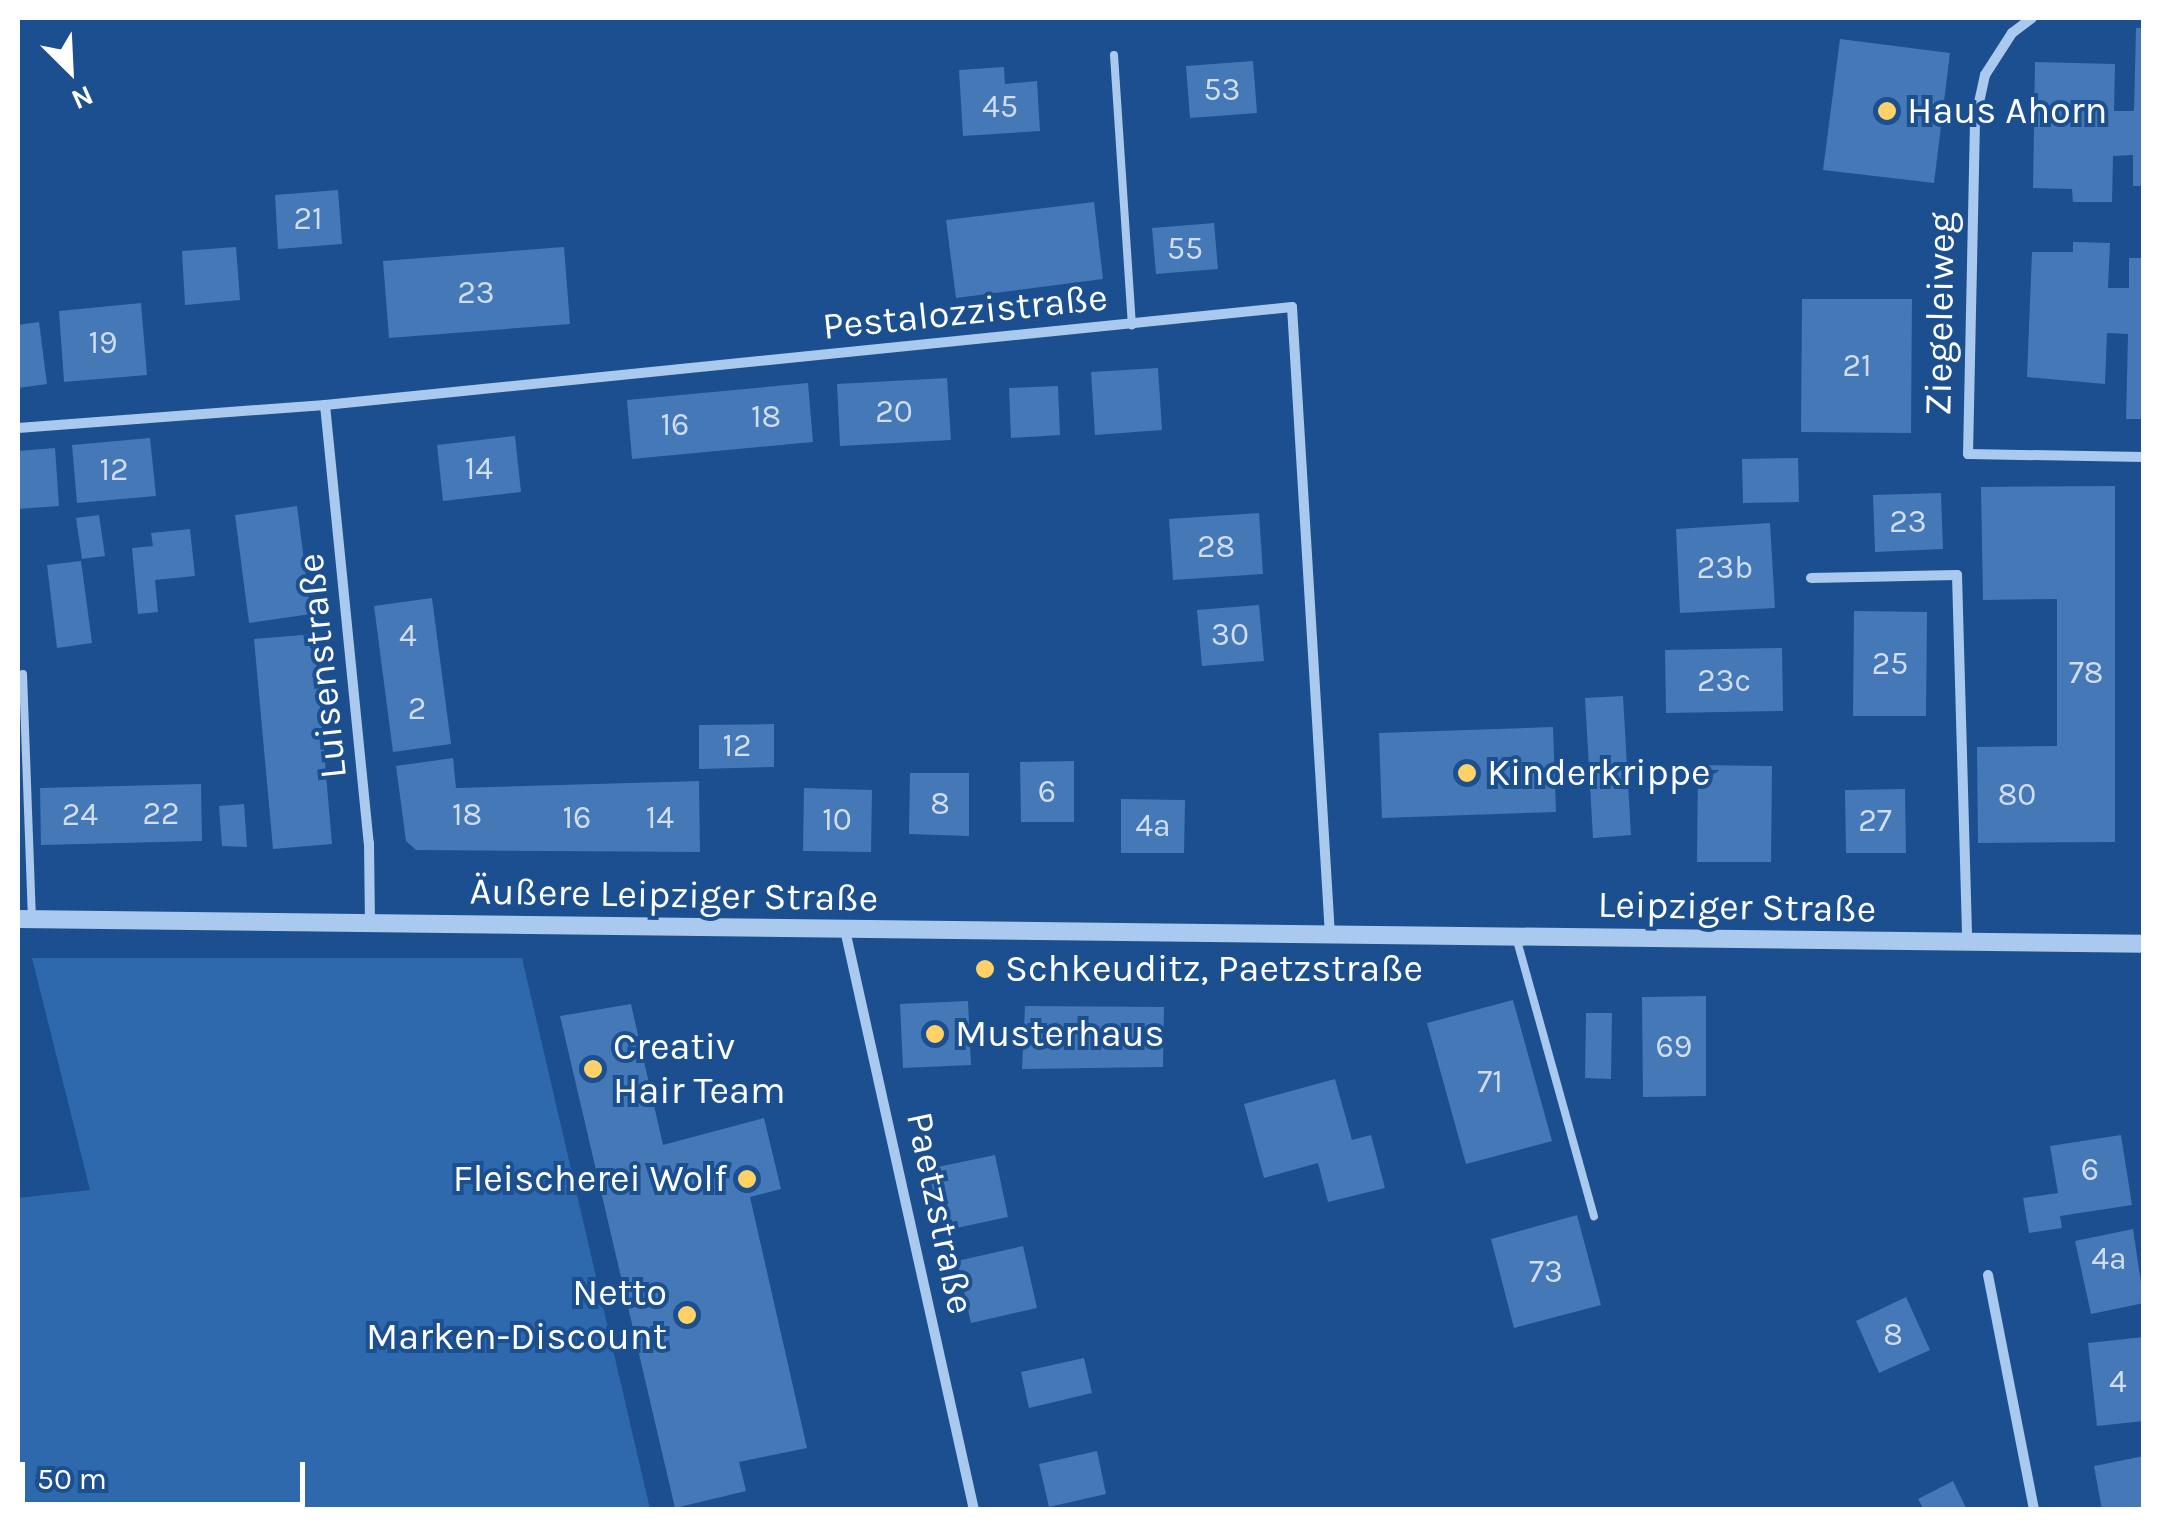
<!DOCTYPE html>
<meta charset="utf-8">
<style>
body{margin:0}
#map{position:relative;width:2161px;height:1527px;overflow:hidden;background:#1b4f8f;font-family:Karla,sans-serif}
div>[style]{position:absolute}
.green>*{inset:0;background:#2e69ad}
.building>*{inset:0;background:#4478b7}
.service>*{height:8px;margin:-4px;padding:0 4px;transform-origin:4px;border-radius:4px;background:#a9c9ee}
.minor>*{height:10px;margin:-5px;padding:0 5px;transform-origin:5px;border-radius:5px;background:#a9c9ee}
.tertiary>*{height:18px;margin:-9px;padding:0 9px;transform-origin:9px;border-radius:9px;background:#a9c9ee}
.dots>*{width:28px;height:28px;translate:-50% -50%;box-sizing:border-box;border:5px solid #1b4f8f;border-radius:50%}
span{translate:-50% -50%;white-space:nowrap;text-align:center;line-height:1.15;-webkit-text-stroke:8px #1b4f8f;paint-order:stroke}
.number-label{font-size:32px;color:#d0dded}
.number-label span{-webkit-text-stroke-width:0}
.poi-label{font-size:38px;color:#fff}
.left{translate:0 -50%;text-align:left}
.right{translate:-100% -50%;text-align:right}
.street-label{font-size:38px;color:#fff}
.frame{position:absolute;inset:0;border:20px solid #fff;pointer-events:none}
.north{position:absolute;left:20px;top:20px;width:100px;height:100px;-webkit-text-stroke:8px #1b4f8f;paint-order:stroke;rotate:156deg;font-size:28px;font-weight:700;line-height:40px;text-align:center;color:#fff}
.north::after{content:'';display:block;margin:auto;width:35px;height:45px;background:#fff;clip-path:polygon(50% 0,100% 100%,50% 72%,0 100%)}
.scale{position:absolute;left:20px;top:1462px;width:285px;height:45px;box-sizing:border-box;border:5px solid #fff;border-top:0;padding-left:12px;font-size:30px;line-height:35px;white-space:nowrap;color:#fff;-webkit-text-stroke:8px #1b4f8f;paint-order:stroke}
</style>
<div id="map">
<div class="green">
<i style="clip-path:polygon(32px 958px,522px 958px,650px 1509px,18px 1509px,18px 1198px,90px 1190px)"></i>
</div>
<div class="building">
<i style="clip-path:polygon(2136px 28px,2144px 28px,2144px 186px,2133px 186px,2133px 155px,2113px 156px,2112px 202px,2073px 202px,2072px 189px,2033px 188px,2035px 62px,2115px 64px,2114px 111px,2134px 111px)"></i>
<i style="clip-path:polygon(1840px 39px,1950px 53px,1934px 183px,1823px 170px)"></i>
<i style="clip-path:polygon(1253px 61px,1257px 113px,1190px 118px,1186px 66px)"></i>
<i style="clip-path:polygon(1004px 67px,1005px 84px,1037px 81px,1040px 131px,963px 136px,959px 70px)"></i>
<i style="clip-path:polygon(338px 190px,342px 244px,278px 249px,275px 195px)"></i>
<i style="clip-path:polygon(1094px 202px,1103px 279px,956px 298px,946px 220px)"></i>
<i style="clip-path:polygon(1214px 223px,1218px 269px,1156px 274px,1152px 228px)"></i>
<i style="clip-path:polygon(2073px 242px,2110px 243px,2108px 288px,2129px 288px,2129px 258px,2144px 258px,2144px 419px,2126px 419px,2128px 334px,2107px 333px,2105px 384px,2027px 377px,2032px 252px,2073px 252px)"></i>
<i style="clip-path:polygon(236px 247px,240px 300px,185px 305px,182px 251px)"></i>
<i style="clip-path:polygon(564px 247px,570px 324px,389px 338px,383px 261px)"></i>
<i style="clip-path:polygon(1802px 299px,1912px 299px,1911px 433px,1801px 432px)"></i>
<i style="clip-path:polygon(141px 303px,147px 375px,64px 382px,59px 311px)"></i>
<i style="clip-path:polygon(39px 322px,47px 384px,18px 388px,18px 325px)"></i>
<i style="clip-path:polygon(1158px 368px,1162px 430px,1095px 435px,1091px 372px)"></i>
<i style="clip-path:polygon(947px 378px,951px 440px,840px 446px,837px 384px)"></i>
<i style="clip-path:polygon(808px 383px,813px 442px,632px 459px,627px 400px)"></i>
<i style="clip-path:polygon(1058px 386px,1060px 435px,1011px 438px,1009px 388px)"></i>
<i style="clip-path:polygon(515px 436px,521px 492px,443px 501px,437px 445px)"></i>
<i style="clip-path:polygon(150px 438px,156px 496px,77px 503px,72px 445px)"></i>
<i style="clip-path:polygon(55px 448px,59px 506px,18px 509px,18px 451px)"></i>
<i style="clip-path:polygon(1798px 458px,1799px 502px,1743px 503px,1742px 459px)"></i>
<i style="clip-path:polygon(2115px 486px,2115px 842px,1978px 843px,1977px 747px,2057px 746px,2057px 599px,1983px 600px,1981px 487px)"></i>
<i style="clip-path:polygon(1941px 493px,1943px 549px,1875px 552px,1873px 495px)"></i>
<i style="clip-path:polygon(297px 506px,311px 614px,249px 623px,235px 515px)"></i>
<i style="clip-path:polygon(1259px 513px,1263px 574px,1173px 580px,1169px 519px)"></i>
<i style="clip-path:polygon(99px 515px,105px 556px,82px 559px,76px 518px)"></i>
<i style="clip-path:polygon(1770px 523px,1775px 608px,1680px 613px,1676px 529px)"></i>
<i style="clip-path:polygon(190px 529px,195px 576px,155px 580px,158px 612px,138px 614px,132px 548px,153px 546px,151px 533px)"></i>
<i style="clip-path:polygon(81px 561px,92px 643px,57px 648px,47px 565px)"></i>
<i style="clip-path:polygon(432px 598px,451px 744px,393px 752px,374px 606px)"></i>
<i style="clip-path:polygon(1259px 605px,1264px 661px,1202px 666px,1197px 610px)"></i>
<i style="clip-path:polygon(1854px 611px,1927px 612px,1926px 716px,1853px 716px)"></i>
<i style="clip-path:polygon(314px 634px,332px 844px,273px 849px,254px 639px)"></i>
<i style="clip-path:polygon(1782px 648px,1783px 711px,1666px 713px,1665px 650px)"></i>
<i style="clip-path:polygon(1623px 696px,1631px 835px,1593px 838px,1585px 698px)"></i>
<i style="clip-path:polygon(774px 724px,774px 767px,699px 769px,699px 725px)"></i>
<i style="clip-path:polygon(1553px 727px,1556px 812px,1382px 818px,1379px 733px)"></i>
<i style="clip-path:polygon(453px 758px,456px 788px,699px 781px,700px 852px,416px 850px,406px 841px,396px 766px)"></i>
<i style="clip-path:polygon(1074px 761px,1074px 822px,1021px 822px,1020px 762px)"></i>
<i style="clip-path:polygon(1698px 765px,1772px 766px,1771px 862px,1697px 862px)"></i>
<i style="clip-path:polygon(910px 773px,969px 773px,969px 836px,909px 834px)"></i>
<i style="clip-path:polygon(201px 784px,202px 841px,41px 845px,40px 788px)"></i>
<i style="clip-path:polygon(804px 788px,872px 790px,871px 852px,803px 851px)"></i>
<i style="clip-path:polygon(1905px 789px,1906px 853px,1846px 853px,1845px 790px)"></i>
<i style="clip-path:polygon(1121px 799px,1185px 800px,1184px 853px,1121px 853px)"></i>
<i style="clip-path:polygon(244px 804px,247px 847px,222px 846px,219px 806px)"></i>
<i style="clip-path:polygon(1706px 996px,1706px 1096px,1643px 1097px,1642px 997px)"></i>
<i style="clip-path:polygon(1513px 1000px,1552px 1141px,1466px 1164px,1427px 1023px)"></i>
<i style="clip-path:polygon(968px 1001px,971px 1065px,903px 1068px,900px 1004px)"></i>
<i style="clip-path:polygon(631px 1004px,663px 1145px,764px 1118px,781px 1189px,750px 1197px,807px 1448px,739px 1462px,746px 1491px,675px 1508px,560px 1016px)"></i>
<i style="clip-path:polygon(1025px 1006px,1164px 1007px,1163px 1067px,1022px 1069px)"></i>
<i style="clip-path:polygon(1586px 1013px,1612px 1013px,1611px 1079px,1585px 1078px)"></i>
<i style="clip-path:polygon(1335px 1079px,1352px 1140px,1371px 1135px,1385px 1188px,1328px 1202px,1318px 1163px,1264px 1178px,1244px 1104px)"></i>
<i style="clip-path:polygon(2121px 1135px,2132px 1205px,2060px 1216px,2062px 1228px,2029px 1233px,2023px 1198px,2058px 1193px,2050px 1146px)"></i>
<i style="clip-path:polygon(995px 1155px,1008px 1217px,942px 1231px,928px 1169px)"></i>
<i style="clip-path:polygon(1577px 1215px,1601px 1305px,1514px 1328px,1491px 1239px)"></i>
<i style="clip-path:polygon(2133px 1229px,2144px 1303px,2091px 1314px,2075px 1241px)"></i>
<i style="clip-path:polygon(1023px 1246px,1037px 1308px,971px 1323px,957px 1261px)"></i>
<i style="clip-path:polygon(1906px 1297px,1930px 1350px,1879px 1373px,1856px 1321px)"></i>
<i style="clip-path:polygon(2144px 1337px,2144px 1421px,2097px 1426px,2088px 1343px)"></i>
<i style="clip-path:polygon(1084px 1358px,1092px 1393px,1029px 1408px,1021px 1372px)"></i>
<i style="clip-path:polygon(1097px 1451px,1106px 1494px,1049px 1507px,1039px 1464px)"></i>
<i style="clip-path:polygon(2144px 1456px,2144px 1510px,2102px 1510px,2094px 1466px)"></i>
<i style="clip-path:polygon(1953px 1481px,1967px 1510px,1924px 1510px,1918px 1499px)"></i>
</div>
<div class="service">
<i style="left:1114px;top:55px;width:271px;rotate:86.2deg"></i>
<i style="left:23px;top:674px;width:245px;rotate:87.9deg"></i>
<i style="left:1516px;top:937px;width:290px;rotate:74.4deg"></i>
</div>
<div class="minor">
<i style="left:2032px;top:18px;width:25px;rotate:143deg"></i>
<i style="left:2012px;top:33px;width:50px;rotate:122.7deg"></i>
<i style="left:1985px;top:75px;width:47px;rotate:102.3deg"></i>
<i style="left:1975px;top:121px;width:333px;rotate:91.2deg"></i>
<i style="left:1968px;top:454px;width:176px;rotate:1deg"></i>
<i style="left:325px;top:405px;width:440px;rotate:84.3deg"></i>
<i style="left:369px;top:843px;width:79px;rotate:89.3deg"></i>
<i style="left:18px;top:428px;width:308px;rotate:-4.3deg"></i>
<i style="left:325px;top:405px;width:972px;rotate:-5.79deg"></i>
<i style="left:1292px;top:307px;width:630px;rotate:86.54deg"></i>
<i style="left:1811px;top:578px;width:146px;rotate:-1.2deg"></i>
<i style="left:1957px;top:575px;width:367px;rotate:88.4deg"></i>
<i style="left:845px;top:930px;width:594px;rotate:77.46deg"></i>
<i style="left:1988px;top:1275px;width:239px;rotate:78.9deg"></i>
</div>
<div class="tertiary">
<i style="left:18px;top:919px;width:2126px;rotate:0.67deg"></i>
</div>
<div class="dots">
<i style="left:1887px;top:111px;background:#ffd166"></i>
<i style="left:1467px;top:773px;background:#ffd166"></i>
<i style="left:985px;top:969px;background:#ffd166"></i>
<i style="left:935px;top:1034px;background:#ffd166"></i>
<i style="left:593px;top:1069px;background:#ffd166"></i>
<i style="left:747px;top:1179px;background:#ffd166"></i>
<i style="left:687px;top:1315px;background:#ffd166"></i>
</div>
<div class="number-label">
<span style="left:1222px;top:90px">53</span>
<span style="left:1000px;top:107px">45</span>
<span style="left:308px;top:219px">21</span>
<span style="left:1185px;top:249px">55</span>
<span style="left:476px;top:293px">23</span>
<span style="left:103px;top:343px">19</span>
<span style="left:1857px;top:366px">21</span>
<span style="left:894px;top:412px">20</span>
<span style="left:766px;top:417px">18</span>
<span style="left:675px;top:425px">16</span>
<span style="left:479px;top:469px">14</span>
<span style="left:114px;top:470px">12</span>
<span style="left:1908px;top:522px">23</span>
<span style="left:1216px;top:547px">28</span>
<span style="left:1725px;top:568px">23b</span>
<span style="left:1230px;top:635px">30</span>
<span style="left:408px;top:636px">4</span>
<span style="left:1890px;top:664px">25</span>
<span style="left:2086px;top:673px">78</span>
<span style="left:1724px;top:681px">23c</span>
<span style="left:417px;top:709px">2</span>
<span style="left:737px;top:746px">12</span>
<span style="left:1047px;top:792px">6</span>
<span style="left:2017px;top:795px">80</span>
<span style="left:940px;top:804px">8</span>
<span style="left:161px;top:814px">22</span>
<span style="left:80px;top:815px">24</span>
<span style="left:467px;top:815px">18</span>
<span style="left:577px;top:818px">16</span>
<span style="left:660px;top:818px">14</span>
<span style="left:837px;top:820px">10</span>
<span style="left:1875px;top:821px">27</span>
<span style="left:1153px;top:826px">4a</span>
<span style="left:1674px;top:1047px">69</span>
<span style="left:1490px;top:1082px">71</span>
<span style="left:2090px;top:1170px">6</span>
<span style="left:2109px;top:1259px">4a</span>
<span style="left:1546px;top:1272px">73</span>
<span style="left:1893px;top:1335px">8</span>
<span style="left:2118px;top:1382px">4</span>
</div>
<div class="poi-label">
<span class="left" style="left:1907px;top:111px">Haus Ahorn</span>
<span class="left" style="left:1487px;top:773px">Kinderkrippe</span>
<span class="left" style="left:1005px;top:969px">Schkeuditz, Paetzstraße</span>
<span class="left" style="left:955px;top:1034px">Musterhaus</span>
<span class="left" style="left:613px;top:1069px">Creativ<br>Hair Team</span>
<span class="right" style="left:727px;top:1179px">Fleischerei Wolf</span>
<span class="right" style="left:667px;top:1315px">Netto<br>Marken-Discount</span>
</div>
<div class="street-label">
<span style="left:965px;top:312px;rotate:-6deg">Pestalozzistraße</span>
<span style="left:1940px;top:314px;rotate:-89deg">Ziegeleiweg</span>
<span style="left:322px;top:666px;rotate:-96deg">Luisenstraße</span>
<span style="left:674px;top:895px;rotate:1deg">Äußere Leipziger Straße</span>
<span style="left:1737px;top:907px;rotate:1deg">Leipziger Straße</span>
<span style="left:940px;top:1213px;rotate:78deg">Paetzstraße</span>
</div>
<div class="frame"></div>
<div class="north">N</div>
<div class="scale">50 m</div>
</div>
